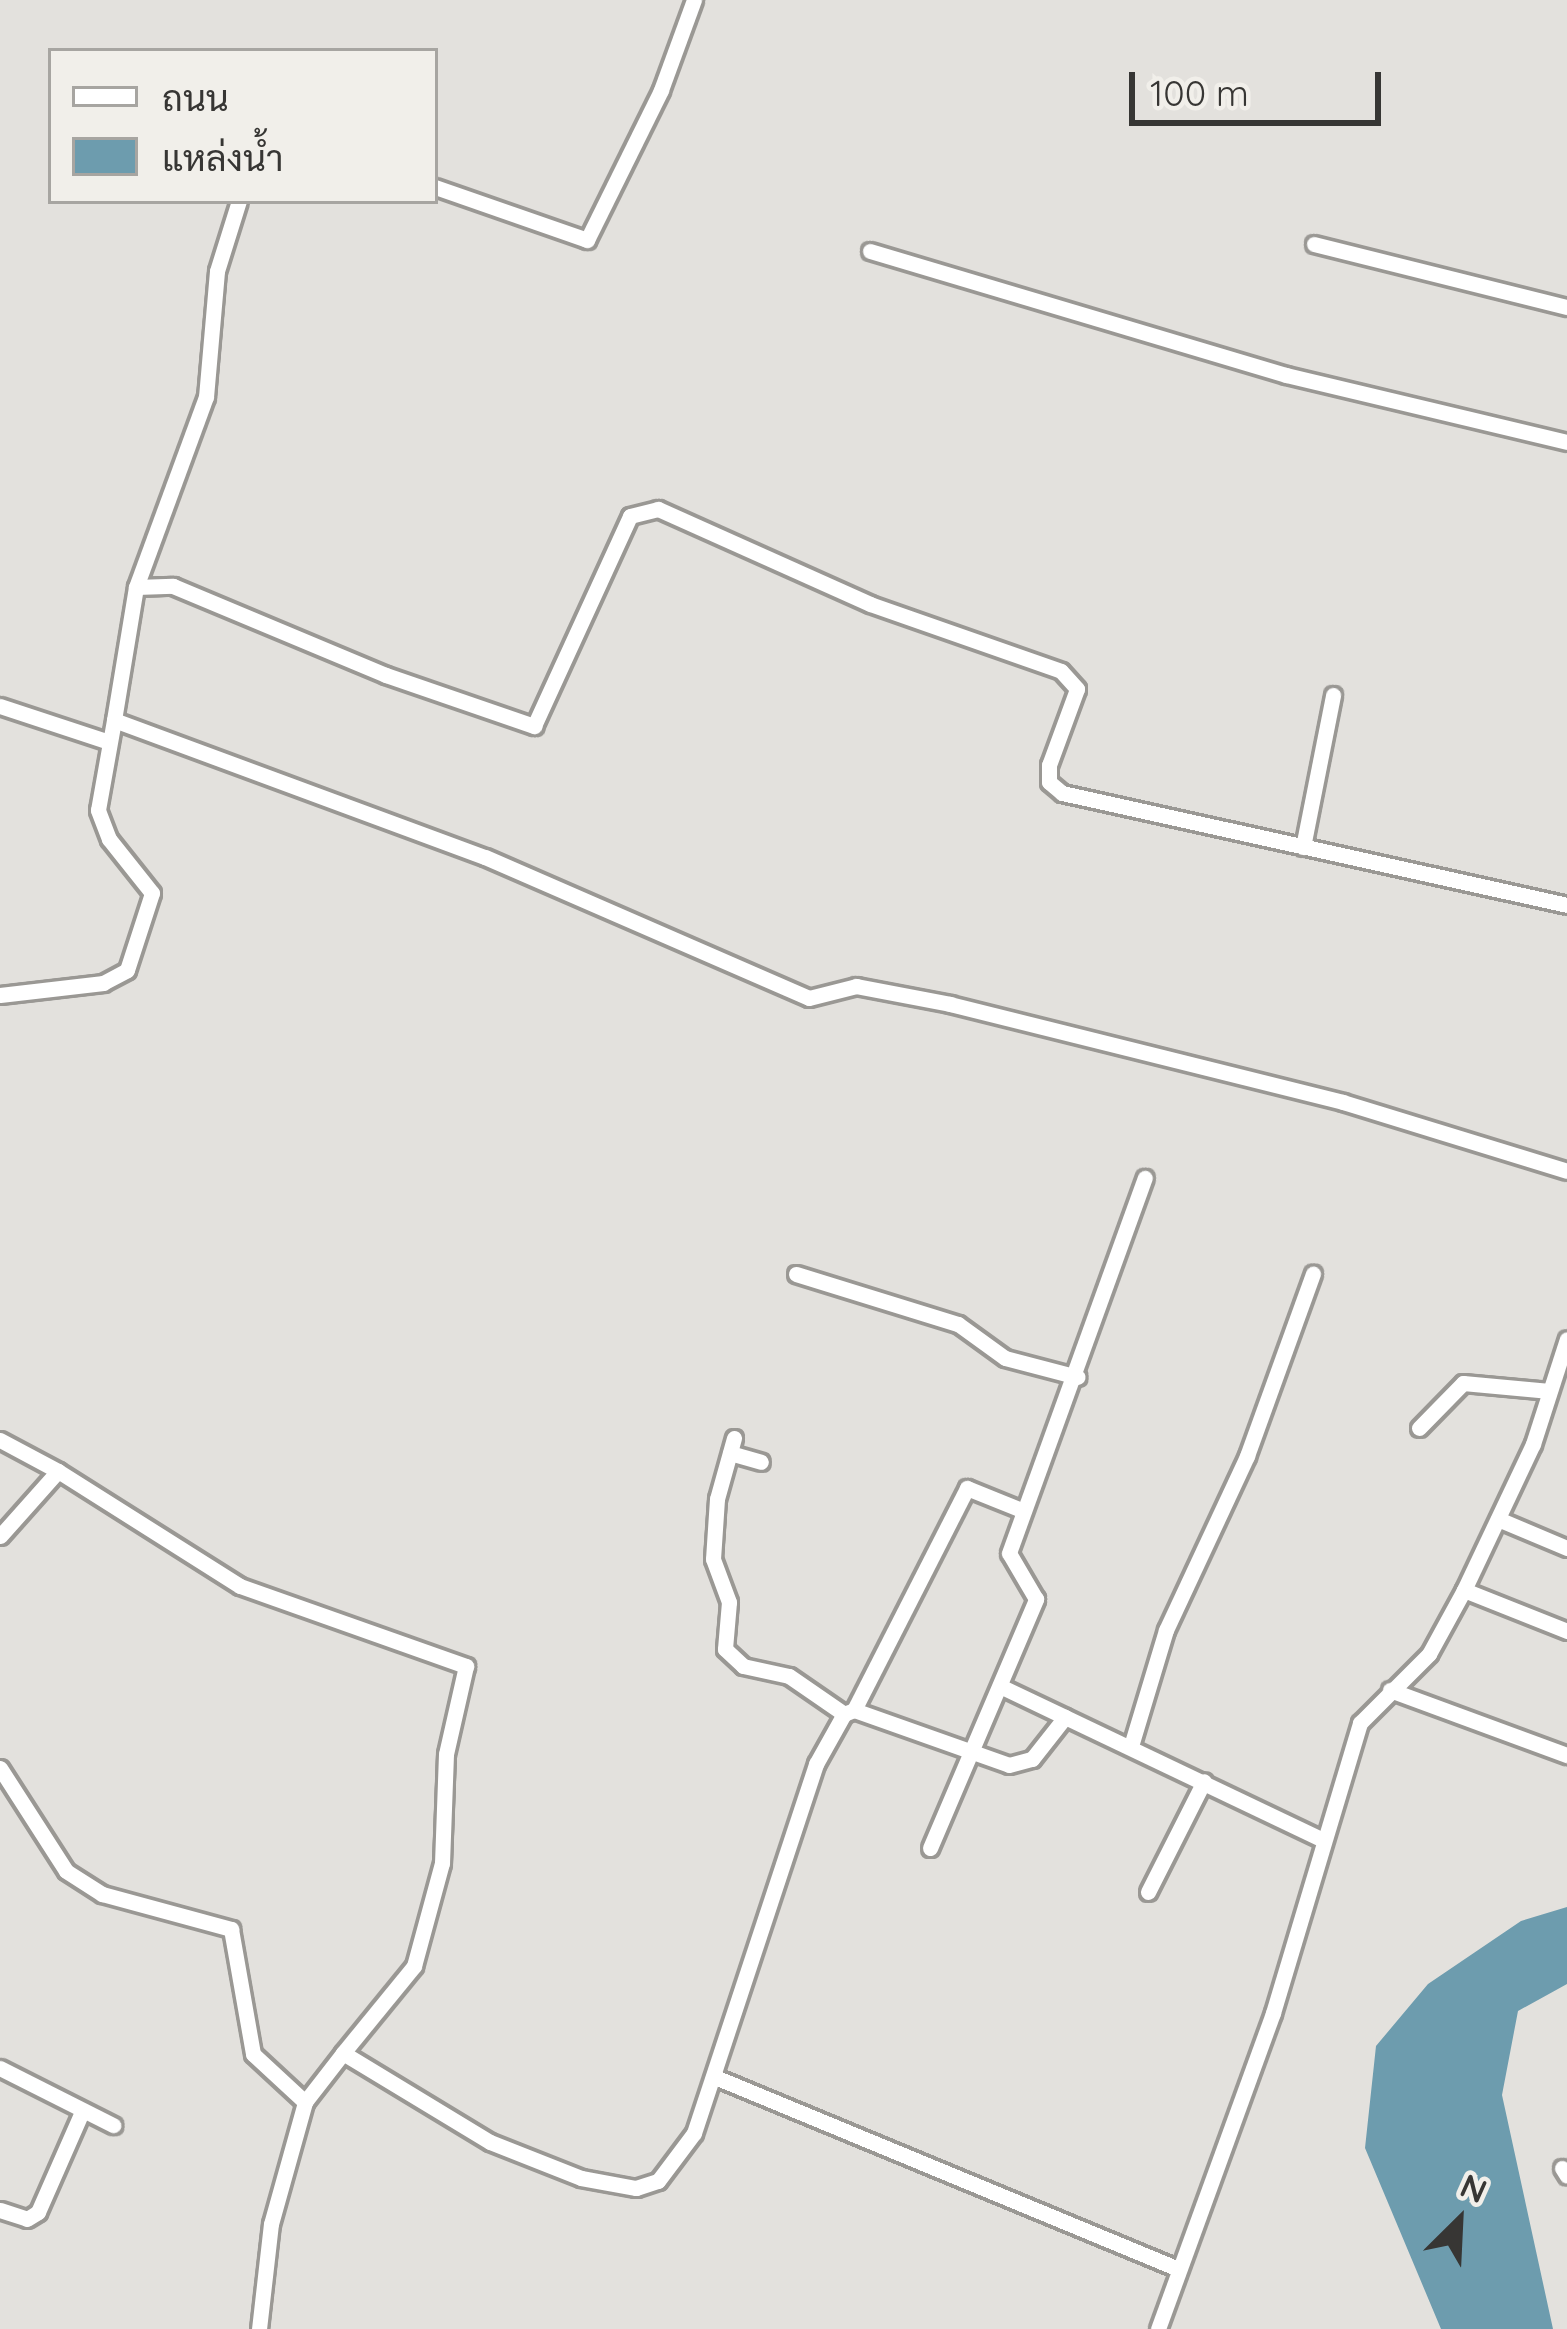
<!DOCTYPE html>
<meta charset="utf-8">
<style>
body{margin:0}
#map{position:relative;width:1567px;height:2329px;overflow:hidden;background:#e3e1dd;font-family:Quicksand,Sarabun,sans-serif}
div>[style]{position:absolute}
.water>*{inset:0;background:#6d9cae}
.roads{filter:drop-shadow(3px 0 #9a9894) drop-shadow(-3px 0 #9a9894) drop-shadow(0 3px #9a9894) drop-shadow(0 -3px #9a9894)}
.minor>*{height:15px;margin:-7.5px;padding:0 7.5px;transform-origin:7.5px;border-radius:7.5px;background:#fff}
span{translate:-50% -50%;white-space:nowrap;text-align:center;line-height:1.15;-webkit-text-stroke:9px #f1efea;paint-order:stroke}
.legend{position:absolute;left:48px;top:48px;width:390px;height:156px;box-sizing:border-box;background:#f1efea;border:3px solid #a7a5a1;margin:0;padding:15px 21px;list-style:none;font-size:36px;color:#373634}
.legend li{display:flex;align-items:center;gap:24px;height:60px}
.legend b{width:60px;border:3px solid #a7a5a1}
.north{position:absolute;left:1399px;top:2161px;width:120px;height:120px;-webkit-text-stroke:9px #f1efea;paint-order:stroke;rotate:24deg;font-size:33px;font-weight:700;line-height:48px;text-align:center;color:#373634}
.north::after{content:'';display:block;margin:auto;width:42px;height:54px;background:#373634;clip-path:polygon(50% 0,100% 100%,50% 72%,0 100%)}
.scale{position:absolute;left:1129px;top:72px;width:252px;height:54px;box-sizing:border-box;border:6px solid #373634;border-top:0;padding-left:15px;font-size:36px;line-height:42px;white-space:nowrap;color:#373634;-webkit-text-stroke:9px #f1efea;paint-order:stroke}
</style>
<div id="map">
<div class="water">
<i style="clip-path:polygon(1567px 1907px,1567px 1984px,1518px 2011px,1502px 2095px,1553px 2329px,1441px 2329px,1365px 2148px,1376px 2046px,1428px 1984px,1521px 1921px)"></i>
</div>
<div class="roads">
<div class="minor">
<i style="left:435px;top:187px;width:161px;rotate:19.2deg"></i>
<i style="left:587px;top:240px;width:167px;rotate:-63.7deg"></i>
<i style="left:661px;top:90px;width:96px;rotate:-69.9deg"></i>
<i style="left:1314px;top:244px;width:261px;rotate:14deg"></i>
<i style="left:870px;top:251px;width:434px;rotate:16.6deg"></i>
<i style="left:1286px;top:375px;width:289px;rotate:13.4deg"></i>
<i style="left:136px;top:587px;width:202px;rotate:-69.8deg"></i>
<i style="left:206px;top:397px;width:126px;rotate:-85deg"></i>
<i style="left:217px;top:271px;width:73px;rotate:-72.6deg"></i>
<i style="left:0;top:706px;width:115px;rotate:18.3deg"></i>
<i style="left:114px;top:720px;width:135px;rotate:-80.6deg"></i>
<i style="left:136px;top:587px;width:37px;rotate:-2deg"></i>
<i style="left:173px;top:586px;width:231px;rotate:22.7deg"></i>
<i style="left:386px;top:675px;width:157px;rotate:19deg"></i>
<i style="left:534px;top:726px;width:231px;rotate:-65.4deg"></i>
<i style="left:630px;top:516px;width:29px;rotate:-14deg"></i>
<i style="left:658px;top:509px;width:232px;rotate:24.1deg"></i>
<i style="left:870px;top:604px;width:202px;rotate:19.3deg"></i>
<i style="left:1061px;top:671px;width:24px;rotate:48deg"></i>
<i style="left:1077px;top:689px;width:81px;rotate:110.2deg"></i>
<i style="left:1049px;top:765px;width:17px;rotate:90deg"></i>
<i style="left:1049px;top:782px;width:17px;rotate:40deg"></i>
<i style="left:1062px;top:793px;width:517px;rotate:12.5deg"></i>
<i style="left:1303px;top:847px;width:155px;rotate:-78.8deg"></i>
<i style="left:0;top:995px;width:104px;rotate:-6.6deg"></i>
<i style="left:103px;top:983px;width:27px;rotate:-28deg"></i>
<i style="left:127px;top:970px;width:81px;rotate:-72deg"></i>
<i style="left:152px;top:893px;width:69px;rotate:-128.5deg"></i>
<i style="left:109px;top:839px;width:31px;rotate:-111deg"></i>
<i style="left:98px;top:810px;width:91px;rotate:-79.9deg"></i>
<i style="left:114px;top:720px;width:395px;rotate:20.3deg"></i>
<i style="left:485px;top:857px;width:353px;rotate:23.5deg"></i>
<i style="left:809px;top:998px;width:49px;rotate:-14.3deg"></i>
<i style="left:856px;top:986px;width:96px;rotate:10.8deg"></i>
<i style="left:950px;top:1004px;width:405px;rotate:14deg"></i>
<i style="left:1343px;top:1102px;width:234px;rotate:17.1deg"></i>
<i style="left:796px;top:1274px;width:170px;rotate:17.2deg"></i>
<i style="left:958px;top:1324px;width:58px;rotate:35.9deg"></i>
<i style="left:1005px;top:1358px;width:75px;rotate:14.6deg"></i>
<i style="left:1419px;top:1428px;width:63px;rotate:-45.6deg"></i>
<i style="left:1463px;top:1383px;width:87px;rotate:5.3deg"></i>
<i style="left:734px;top:1438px;width:63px;rotate:105.6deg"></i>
<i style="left:717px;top:1499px;width:60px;rotate:93.8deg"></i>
<i style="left:713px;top:1559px;width:46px;rotate:69.6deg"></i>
<i style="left:729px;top:1602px;width:47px;rotate:94.9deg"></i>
<i style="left:725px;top:1649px;width:25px;rotate:43deg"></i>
<i style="left:743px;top:1666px;width:47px;rotate:12.3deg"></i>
<i style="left:789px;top:1676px;width:67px;rotate:34.6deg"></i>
<i style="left:0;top:1440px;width:66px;rotate:28.1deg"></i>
<i style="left:58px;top:1471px;width:87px;rotate:131.7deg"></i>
<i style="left:730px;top:1453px;width:32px;rotate:16deg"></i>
<i style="left:58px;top:1471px;width:215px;rotate:32.3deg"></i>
<i style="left:240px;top:1586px;width:240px;rotate:19.5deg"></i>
<i style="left:466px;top:1666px;width:90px;rotate:102.8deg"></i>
<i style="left:446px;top:1754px;width:109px;rotate:92.1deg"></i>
<i style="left:442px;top:1863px;width:107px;rotate:105.2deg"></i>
<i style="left:414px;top:1966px;width:112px;rotate:129.2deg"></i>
<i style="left:1498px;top:1519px;width:75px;rotate:22.8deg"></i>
<i style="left:1464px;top:1590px;width:111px;rotate:21.7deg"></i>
<i style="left:1002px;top:1687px;width:70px;rotate:25.5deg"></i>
<i style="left:1390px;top:1690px;width:189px;rotate:20.2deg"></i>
<i style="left:854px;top:1710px;width:249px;rotate:-63deg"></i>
<i style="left:967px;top:1488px;width:61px;rotate:22deg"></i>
<i style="left:1131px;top:1746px;width:121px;rotate:-73.2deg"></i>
<i style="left:1166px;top:1630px;width:192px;rotate:-65deg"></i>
<i style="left:1247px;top:1456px;width:194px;rotate:-70.1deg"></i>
<i style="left:0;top:1768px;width:122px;rotate:57.3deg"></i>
<i style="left:66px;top:1871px;width:43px;rotate:32.6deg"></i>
<i style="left:102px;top:1894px;width:134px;rotate:15.2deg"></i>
<i style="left:231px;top:1929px;width:127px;rotate:80deg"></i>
<i style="left:253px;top:2054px;width:71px;rotate:42.7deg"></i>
<i style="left:930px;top:1848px;width:271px;rotate:-66.9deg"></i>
<i style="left:1036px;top:1599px;width:53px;rotate:-120.4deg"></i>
<i style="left:1009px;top:1553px;width:399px;rotate:-70.1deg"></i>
<i style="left:1148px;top:1892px;width:124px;rotate:-63.2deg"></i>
<i style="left:0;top:2068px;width:127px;rotate:26.8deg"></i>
<i style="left:715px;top:2077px;width:499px;rotate:22.5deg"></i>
<i style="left:1562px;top:2168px;width:9px;rotate:58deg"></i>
<i style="left:0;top:2210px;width:28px;rotate:18deg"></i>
<i style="left:27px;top:2219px;width:13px;rotate:-32deg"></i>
<i style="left:38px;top:2212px;width:109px;rotate:-66.3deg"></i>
<i style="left:259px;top:2329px;width:106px;rotate:-83.5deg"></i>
<i style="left:271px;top:2224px;width:127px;rotate:-74.4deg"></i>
<i style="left:305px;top:2102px;width:62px;rotate:-52.2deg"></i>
<i style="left:343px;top:2053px;width:172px;rotate:31.2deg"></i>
<i style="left:490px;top:2142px;width:98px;rotate:21.6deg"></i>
<i style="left:581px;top:2178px;width:56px;rotate:10.3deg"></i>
<i style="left:636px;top:2188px;width:23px;rotate:-18deg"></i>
<i style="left:658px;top:2181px;width:60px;rotate:-53.1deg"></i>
<i style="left:694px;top:2133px;width:389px;rotate:-71.7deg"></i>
<i style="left:816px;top:1764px;width:57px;rotate:-60.8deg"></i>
<i style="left:844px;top:1714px;width:11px;rotate:-22deg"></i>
<i style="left:854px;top:1710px;width:164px;rotate:19.5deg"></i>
<i style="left:1009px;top:1765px;width:24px;rotate:-15deg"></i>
<i style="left:1032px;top:1759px;width:53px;rotate:-51.8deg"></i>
<i style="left:1065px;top:1717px;width:286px;rotate:25.5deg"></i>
<i style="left:1158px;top:2329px;width:336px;rotate:-70deg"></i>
<i style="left:1273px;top:2013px;width:303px;rotate:-73.3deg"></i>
<i style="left:1360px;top:1723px;width:98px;rotate:-45deg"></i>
<i style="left:1429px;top:1654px;width:73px;rotate:-61.3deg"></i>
<i style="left:1464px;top:1590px;width:161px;rotate:-64.7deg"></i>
<i style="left:1533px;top:1444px;width:110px;rotate:-72.1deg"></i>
</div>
</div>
<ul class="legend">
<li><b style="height:15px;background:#fff"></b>ถนน</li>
<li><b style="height:33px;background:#6d9cae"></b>แหล่งน้ำ</li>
</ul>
<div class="north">N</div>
<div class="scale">100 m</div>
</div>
